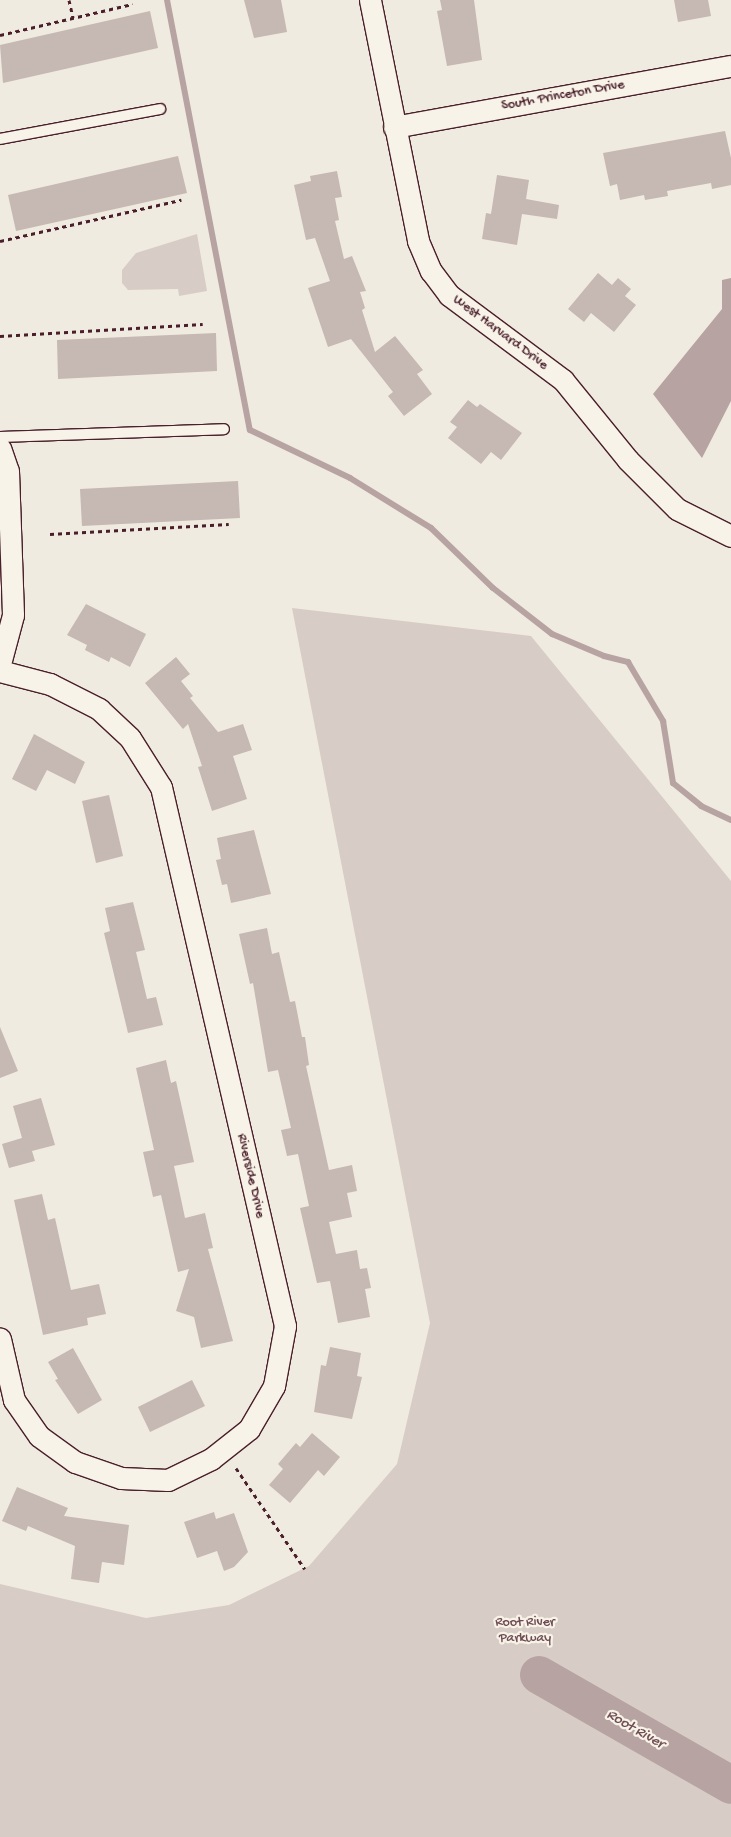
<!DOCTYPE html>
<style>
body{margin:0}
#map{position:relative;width:731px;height:1837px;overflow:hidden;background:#f0ebe0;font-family:"Gochi Hand",sans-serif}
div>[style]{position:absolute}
.green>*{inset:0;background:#d8cdc6}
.water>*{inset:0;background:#b7a4a2}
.stream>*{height:6px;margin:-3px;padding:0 3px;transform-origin:3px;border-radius:3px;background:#b7a4a2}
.river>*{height:38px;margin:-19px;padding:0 19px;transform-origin:19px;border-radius:19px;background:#b7a4a2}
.building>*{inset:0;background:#c6b8b3}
.path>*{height:3px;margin-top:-1.5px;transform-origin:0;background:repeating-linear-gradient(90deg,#4a1f2b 0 4px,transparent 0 8px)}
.roads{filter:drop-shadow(1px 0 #4a1f2b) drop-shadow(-1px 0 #4a1f2b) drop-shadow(0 1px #4a1f2b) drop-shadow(0 -1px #4a1f2b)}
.service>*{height:10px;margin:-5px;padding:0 5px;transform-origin:5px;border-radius:5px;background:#f7f3e8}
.minor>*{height:21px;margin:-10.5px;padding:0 10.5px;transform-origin:10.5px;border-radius:10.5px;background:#f7f3e8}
span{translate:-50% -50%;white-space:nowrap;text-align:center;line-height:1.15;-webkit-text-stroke:4.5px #f7f3e8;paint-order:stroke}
.street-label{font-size:14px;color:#4a1f2b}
.park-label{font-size:14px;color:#6e4a52}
.water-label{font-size:15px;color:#704e55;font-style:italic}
</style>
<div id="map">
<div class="green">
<i style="clip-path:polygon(197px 234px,207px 291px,179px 296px,178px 289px,128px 290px,122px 283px,122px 270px,136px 253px)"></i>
<i style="clip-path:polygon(292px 608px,531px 636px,731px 881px,731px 1837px,0 1837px,0 1584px,146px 1618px,229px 1605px,309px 1566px,397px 1464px,430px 1323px)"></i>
</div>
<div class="water">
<i style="clip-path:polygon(731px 278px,731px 401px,702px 458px,653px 394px,722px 309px,722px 280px)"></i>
</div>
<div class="stream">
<i style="left:167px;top:0;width:438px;rotate:79.1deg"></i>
<i style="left:250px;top:430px;width:111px;rotate:25.6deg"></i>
<i style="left:350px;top:478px;width:95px;rotate:31.7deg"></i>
<i style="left:431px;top:528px;width:86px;rotate:44.1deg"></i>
<i style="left:493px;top:588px;width:75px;rotate:37.9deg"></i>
<i style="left:552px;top:634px;width:56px;rotate:22.9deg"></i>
<i style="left:604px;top:656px;width:25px;rotate:14deg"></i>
<i style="left:628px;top:662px;width:69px;rotate:59.3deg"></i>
<i style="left:663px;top:721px;width:63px;rotate:80.8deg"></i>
<i style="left:673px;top:783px;width:36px;rotate:39deg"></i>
<i style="left:701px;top:806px;width:33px;rotate:25deg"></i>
</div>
<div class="river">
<i style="left:539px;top:1675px;width:221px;rotate:29.8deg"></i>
</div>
<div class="building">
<i style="clip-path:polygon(244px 0,281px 0,287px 32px,254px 38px)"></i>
<i style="clip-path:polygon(440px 0,474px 0,482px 60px,447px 66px,437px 11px,442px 10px)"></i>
<i style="clip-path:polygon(674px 0,708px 0,711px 16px,678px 22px)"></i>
<i style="clip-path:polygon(150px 11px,158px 48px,3px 83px,0 45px)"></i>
<i style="clip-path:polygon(725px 131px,731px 158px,731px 185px,712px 189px,711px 183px,667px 191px,668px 196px,645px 200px,644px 195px,620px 200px,617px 184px,610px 186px,603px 153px)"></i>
<i style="clip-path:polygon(178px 156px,187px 193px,16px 231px,8px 195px)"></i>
<i style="clip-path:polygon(337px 171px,342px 197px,335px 198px,339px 220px,335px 221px,344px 259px,352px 256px,366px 291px,360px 292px,365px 308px,362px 310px,375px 352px,395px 336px,423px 370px,417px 374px,432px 394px,404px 416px,388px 396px,393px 392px,351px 339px,328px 347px,308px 288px,330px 281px,315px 238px,306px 240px,294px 185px,311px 181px,310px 176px)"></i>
<i style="clip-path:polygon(497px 175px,529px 180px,526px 199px,559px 205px,557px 219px,522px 214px,517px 245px,482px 239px,486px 213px,491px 214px)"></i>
<i style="clip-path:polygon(598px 273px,612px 285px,618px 278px,631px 289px,625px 296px,636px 305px,614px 332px,591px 313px,584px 322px,568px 309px)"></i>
<i style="clip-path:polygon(216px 333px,217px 371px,58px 379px,57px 340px)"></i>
<i style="clip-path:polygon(468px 400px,477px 407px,480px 404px,522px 433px,501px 460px,491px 452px,481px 464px,448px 438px,457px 427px,450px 422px)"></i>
<i style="clip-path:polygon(238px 481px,240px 518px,82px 526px,80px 489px)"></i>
<i style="clip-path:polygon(86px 604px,146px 634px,130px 667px,111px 657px,109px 662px,85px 650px,87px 645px,67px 635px)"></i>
<i style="clip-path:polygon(176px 657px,190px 674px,181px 681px,193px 696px,190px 698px,218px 732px,243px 724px,252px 750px,233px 756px,247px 799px,212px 811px,198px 767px,202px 766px,188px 724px,183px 729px,145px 683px)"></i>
<i style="clip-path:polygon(34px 734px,85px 762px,75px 784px,47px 770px,36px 791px,12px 779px)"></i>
<i style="clip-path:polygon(109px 795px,123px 856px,96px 863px,82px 801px)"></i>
<i style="clip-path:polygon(254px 830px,271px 894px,231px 903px,227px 884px,222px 885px,216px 860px,221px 859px,217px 838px)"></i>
<i style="clip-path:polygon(133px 902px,145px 950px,136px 952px,147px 999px,156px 997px,163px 1025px,128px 1033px,104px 933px,110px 931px,105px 908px)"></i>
<i style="clip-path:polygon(267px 928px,272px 954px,279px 952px,290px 1002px,295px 1001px,302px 1037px,305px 1037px,309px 1065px,306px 1066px,329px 1170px,352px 1165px,357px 1191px,347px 1193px,352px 1217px,329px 1222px,336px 1254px,357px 1250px,360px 1269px,367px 1268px,371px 1288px,365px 1289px,370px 1317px,338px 1323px,330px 1281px,317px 1283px,300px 1208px,309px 1206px,298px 1154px,287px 1156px,281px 1130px,291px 1128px,278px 1070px,268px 1072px,253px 983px,250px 984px,239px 934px)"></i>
<i style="clip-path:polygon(0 1027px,18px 1071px,0 1078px)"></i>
<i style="clip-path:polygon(166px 1060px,171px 1083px,176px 1081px,194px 1162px,174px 1166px,185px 1218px,205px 1213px,213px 1248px,208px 1249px,233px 1341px,201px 1348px,194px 1317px,176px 1311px,189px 1269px,178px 1272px,161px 1195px,153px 1197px,143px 1152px,154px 1150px,136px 1068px)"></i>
<i style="clip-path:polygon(41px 1098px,55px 1145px,32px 1151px,35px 1161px,9px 1168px,2px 1144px,22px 1138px,13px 1106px)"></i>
<i style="clip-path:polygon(42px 1194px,48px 1220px,55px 1218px,71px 1290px,99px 1284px,106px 1314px,87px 1318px,88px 1325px,43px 1335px,14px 1200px)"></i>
<i style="clip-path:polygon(330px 1347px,361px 1353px,357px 1376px,362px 1377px,352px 1419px,314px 1412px,321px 1365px,326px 1366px)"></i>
<i style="clip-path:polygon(73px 1348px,102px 1400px,78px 1414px,55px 1380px,58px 1379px,48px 1362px)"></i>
<i style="clip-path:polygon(192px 1380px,205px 1406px,150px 1432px,138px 1407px)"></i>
<i style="clip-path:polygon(312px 1433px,340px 1457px,324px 1476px,318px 1470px,290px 1503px,269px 1485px,283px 1469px,278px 1464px,296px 1443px,300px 1447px)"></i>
<i style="clip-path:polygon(17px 1487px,68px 1508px,64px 1516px,129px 1525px,124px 1565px,102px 1562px,99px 1583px,71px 1579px,75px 1546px,28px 1526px,26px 1531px,2px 1521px)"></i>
<i style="clip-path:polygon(214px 1512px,216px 1519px,234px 1513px,248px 1552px,234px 1567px,224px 1571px,217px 1551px,197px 1558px,184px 1522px)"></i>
</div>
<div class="path">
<i style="left:69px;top:0;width:18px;rotate:77deg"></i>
<i style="left:0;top:35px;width:136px;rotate:-13.2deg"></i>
<i style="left:0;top:241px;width:186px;rotate:-12.8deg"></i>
<i style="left:0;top:336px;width:203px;rotate:-3.4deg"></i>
<i style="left:50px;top:534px;width:179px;rotate:-3.2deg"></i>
<i style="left:236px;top:1468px;width:122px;rotate:55.7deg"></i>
</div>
<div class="roads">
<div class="service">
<i style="left:0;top:139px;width:163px;rotate:-10.6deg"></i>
<i style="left:0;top:437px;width:224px;rotate:-2deg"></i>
</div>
<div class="minor">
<i style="left:370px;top:0;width:246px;rotate:78.7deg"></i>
<i style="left:418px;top:241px;width:33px;rotate:67deg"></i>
<i style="left:431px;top:271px;width:30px;rotate:53deg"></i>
<i style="left:449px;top:295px;width:142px;rotate:36.7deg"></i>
<i style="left:563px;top:380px;width:103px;rotate:50.9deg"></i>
<i style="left:628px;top:460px;width:69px;rotate:45deg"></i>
<i style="left:677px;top:509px;width:60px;rotate:26.6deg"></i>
<i style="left:394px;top:127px;width:342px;rotate:-10.3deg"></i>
<i style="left:0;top:448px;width:24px;rotate:71deg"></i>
<i style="left:8px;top:471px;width:144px;rotate:88deg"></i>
<i style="left:13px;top:615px;width:51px;rotate:104.9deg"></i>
<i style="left:0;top:671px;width:52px;rotate:14.6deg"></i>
<i style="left:50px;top:684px;width:55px;rotate:27deg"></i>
<i style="left:99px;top:709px;width:42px;rotate:43.1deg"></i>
<i style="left:130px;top:738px;width:58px;rotate:57.7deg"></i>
<i style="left:161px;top:787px;width:553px;rotate:77.04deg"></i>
<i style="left:285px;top:1326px;width:61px;rotate:100.4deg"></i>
<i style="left:274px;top:1386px;width:50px;rotate:120.2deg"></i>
<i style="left:249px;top:1429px;width:48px;rotate:141.7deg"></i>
<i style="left:211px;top:1459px;width:48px;rotate:154deg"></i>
<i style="left:168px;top:1480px;width:47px;rotate:-177.6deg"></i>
<i style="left:121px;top:1478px;width:49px;rotate:-160.8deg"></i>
<i style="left:75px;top:1462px;width:44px;rotate:-144.2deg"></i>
<i style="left:39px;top:1436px;width:44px;rotate:-124.8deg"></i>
<i style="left:14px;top:1400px;width:63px;rotate:-102.9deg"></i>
</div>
</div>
<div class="street-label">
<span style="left:563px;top:96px;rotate:-10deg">South Princeton Drive</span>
<span style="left:500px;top:333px;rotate:37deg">West Harvard Drive</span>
<span style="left:250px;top:1176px;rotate:77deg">Riverside Drive</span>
</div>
<div class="park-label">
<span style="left:525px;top:1631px">Root River<br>Parkway</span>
</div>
<div class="water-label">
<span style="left:635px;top:1730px;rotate:30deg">Root River</span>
</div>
</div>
